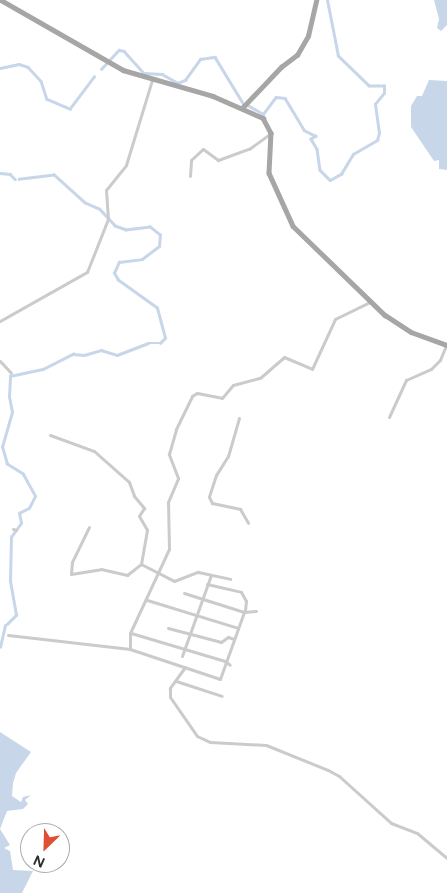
<!DOCTYPE html>
<style>
body{margin:0}
#map{position:relative;width:447px;height:893px;overflow:hidden;background:#fff;font-family:Figtree,sans-serif}
div>[style]{position:absolute}
.water>*{inset:0;background:#c8d6ea}
.canal>*{height:2.5px;margin:-1.25px;padding:0 1.25px;transform-origin:1.25px;border-radius:1.25px;background:#c8d6ea}
.minor>*{height:3px;margin:-1.5px;padding:0 1.5px;transform-origin:1.5px;border-radius:1.5px;background:#cbcbcb}
.major>*{height:4.5px;margin:-2.25px;padding:0 2.25px;transform-origin:2.25px;border-radius:2.25px;background:#a6a6a6}
span{translate:-50% -50%;white-space:nowrap;text-align:center;line-height:1.15;-webkit-text-stroke:5px #fff;paint-order:stroke}
.north{position:absolute;left:20px;top:823px;width:50px;height:50px;box-sizing:border-box;background:#fff;border:1px solid #ababab;border-radius:50%;rotate:204deg;font-size:14px;font-weight:700;line-height:20px;text-align:center;color:#2e2e2e}
.north::after{content:'';display:block;margin:auto;width:18px;height:22px;background:#e04f35;clip-path:polygon(50% 0,100% 100%,50% 72%,0 100%)}
</style>
<div id="map">
<div class="water">
<i style="clip-path:polygon(434px 0,447px 0,447px 25px,441px 31px,437px 28px,439px 19px)"></i>
<i style="clip-path:polygon(429px 80px,447px 81px,447px 170px,439px 169px,439px 160px,434px 161px,411px 127px,411px 106px,417px 96px,422px 96px)"></i>
<i style="clip-path:polygon(0 732px,31px 752px,16px 773px,13px 783px,12px 796px,21px 802px,23px 797px,31px 795px,25px 800px,28px 804px,23px 809px,7px 811px,0 829px,10px 845px,4px 848px,10px 851px,13px 870px,33px 871px,22px 893px,0 893px)"></i>
</div>
<div class="canal">
<i style="left:0;top:68px;width:19px;rotate:-12deg"></i>
<i style="left:19px;top:64px;width:9px;rotate:18deg"></i>
<i style="left:28px;top:67px;width:19px;rotate:47deg"></i>
<i style="left:41px;top:81px;width:19px;rotate:72deg"></i>
<i style="left:47px;top:99px;width:25px;rotate:23deg"></i>
<i style="left:101px;top:69px;width:26px;rotate:-47deg"></i>
<i style="left:119px;top:50px;width:5px;rotate:11deg"></i>
<i style="left:124px;top:51px;width:30px;rotate:48deg"></i>
<i style="left:144px;top:73px;width:18px;rotate:3deg"></i>
<i style="left:162px;top:74px;width:18px;rotate:29deg"></i>
<i style="left:178px;top:83px;width:8px;rotate:-23deg"></i>
<i style="left:185px;top:80px;width:26px;rotate:-54deg"></i>
<i style="left:200px;top:59px;width:15px;rotate:-8deg"></i>
<i style="left:215px;top:57px;width:54px;rotate:58.7deg"></i>
<i style="left:246px;top:104px;width:20px;rotate:30deg"></i>
<i style="left:263px;top:114px;width:21px;rotate:-53deg"></i>
<i style="left:276px;top:97px;width:9px;rotate:6deg"></i>
<i style="left:285px;top:98px;width:37px;rotate:59deg"></i>
<i style="left:304px;top:130px;width:13px;rotate:27deg"></i>
<i style="left:316px;top:136px;width:6px;rotate:149deg"></i>
<i style="left:311px;top:139px;width:12px;rotate:59deg"></i>
<i style="left:317px;top:149px;width:21px;rotate:82deg"></i>
<i style="left:320px;top:170px;width:14px;rotate:45deg"></i>
<i style="left:330px;top:180px;width:13px;rotate:-29deg"></i>
<i style="left:341px;top:174px;width:23px;rotate:-59deg"></i>
<i style="left:353px;top:154px;width:28px;rotate:-30deg"></i>
<i style="left:377px;top:140px;width:7px;rotate:-74deg"></i>
<i style="left:379px;top:133px;width:29px;rotate:-98deg"></i>
<i style="left:375px;top:104px;width:14px;rotate:-51deg"></i>
<i style="left:384px;top:93px;width:7px;rotate:-90deg"></i>
<i style="left:384px;top:86px;width:15px;rotate:180deg"></i>
<i style="left:369px;top:86px;width:43px;rotate:-135.9deg"></i>
<i style="left:338px;top:56px;width:57px;rotate:-101.1deg"></i>
<i style="left:71px;top:107px;width:38px;rotate:-53deg"></i>
<i style="left:0;top:173px;width:10px;rotate:6deg"></i>
<i style="left:10px;top:174px;width:7px;rotate:45deg"></i>
<i style="left:7px;top:624px;width:13px;rotate:-45deg"></i>
<i style="left:16px;top:615px;width:35px;rotate:-100deg"></i>
<i style="left:10px;top:581px;width:44px;rotate:-88.7deg"></i>
<i style="left:11px;top:537px;width:17px;rotate:-54deg"></i>
<i style="left:21px;top:523px;width:10px;rotate:-101deg"></i>
<i style="left:19px;top:513px;width:11px;rotate:-27deg"></i>
<i style="left:29px;top:508px;width:13px;rotate:-63deg"></i>
<i style="left:35px;top:496px;width:25px;rotate:-119deg"></i>
<i style="left:23px;top:474px;width:19px;rotate:-148deg"></i>
<i style="left:7px;top:464px;width:18px;rotate:-106deg"></i>
<i style="left:2px;top:447px;width:36px;rotate:-74deg"></i>
<i style="left:12px;top:412px;width:15px;rotate:-101deg"></i>
<i style="left:9px;top:397px;width:21px;rotate:-87deg"></i>
<i style="left:10px;top:376px;width:34px;rotate:-12deg"></i>
<i style="left:43px;top:369px;width:34px;rotate:-27deg"></i>
<i style="left:73px;top:354px;width:11px;rotate:5deg"></i>
<i style="left:84px;top:355px;width:18px;rotate:-16deg"></i>
<i style="left:101px;top:350px;width:17px;rotate:17deg"></i>
<i style="left:117px;top:355px;width:33px;rotate:-21deg"></i>
<i style="left:148px;top:343px;width:12px"></i>
<i style="left:160px;top:343px;width:7px;rotate:-45deg"></i>
<i style="left:165px;top:338px;width:31px;rotate:-105deg"></i>
<i style="left:157px;top:308px;width:48px;rotate:-144.3deg"></i>
<i style="left:118px;top:280px;width:8px;rotate:-120deg"></i>
<i style="left:114px;top:273px;width:12px;rotate:-66deg"></i>
<i style="left:119px;top:262px;width:23px;rotate:-7deg"></i>
<i style="left:142px;top:259px;width:21px;rotate:-37deg"></i>
<i style="left:159px;top:246px;width:11px;rotate:-85deg"></i>
<i style="left:160px;top:235px;width:13px;rotate:-141deg"></i>
<i style="left:150px;top:227px;width:24px;rotate:173deg"></i>
<i style="left:126px;top:230px;width:12px;rotate:-160deg"></i>
<i style="left:115px;top:226px;width:23px;rotate:-133deg"></i>
<i style="left:99px;top:209px;width:15px;rotate:-157deg"></i>
<i style="left:85px;top:203px;width:42px;rotate:-137.9deg"></i>
<i style="left:54px;top:175px;width:35px;rotate:173deg"></i>
<i style="left:0;top:647px;width:22px;rotate:-77deg"></i>
</div>
<div class="minor">
<i style="left:190px;top:176px;width:16px;rotate:-86deg"></i>
<i style="left:191px;top:160px;width:16px;rotate:-43deg"></i>
<i style="left:203px;top:149px;width:19px;rotate:36deg"></i>
<i style="left:218px;top:160px;width:33px;rotate:-20deg"></i>
<i style="left:249px;top:149px;width:27px;rotate:-36deg"></i>
<i style="left:0;top:321px;width:100px;rotate:-29.4deg"></i>
<i style="left:87px;top:272px;width:57px;rotate:-68.4deg"></i>
<i style="left:108px;top:219px;width:29px;rotate:-94deg"></i>
<i style="left:106px;top:190px;width:32px;rotate:-51deg"></i>
<i style="left:126px;top:165px;width:89px;rotate:-73deg"></i>
<i style="left:0;top:361px;width:16px;rotate:47deg"></i>
<i style="left:389px;top:417px;width:41px;rotate:-65.3deg"></i>
<i style="left:406px;top:380px;width:27px;rotate:-24deg"></i>
<i style="left:431px;top:369px;width:13px;rotate:-45deg"></i>
<i style="left:440px;top:360px;width:16px;rotate:-68deg"></i>
<i style="left:239px;top:418px;width:40px;rotate:106deg"></i>
<i style="left:228px;top:456px;width:22px;rotate:122deg"></i>
<i style="left:216px;top:475px;width:23px;rotate:108deg"></i>
<i style="left:209px;top:497px;width:7px;rotate:63deg"></i>
<i style="left:212px;top:503px;width:29px;rotate:12deg"></i>
<i style="left:240px;top:509px;width:16px;rotate:60deg"></i>
<i style="left:50px;top:435px;width:47px;rotate:20deg"></i>
<i style="left:94px;top:451px;width:47px;rotate:41.5deg"></i>
<i style="left:129px;top:482px;width:15px;rotate:70deg"></i>
<i style="left:134px;top:496px;width:16px;rotate:50deg"></i>
<i style="left:144px;top:508px;width:9px;rotate:122deg"></i>
<i style="left:139px;top:516px;width:16px;rotate:60deg"></i>
<i style="left:147px;top:530px;width:35px;rotate:100deg"></i>
<i style="left:89px;top:527px;width:39px;rotate:116deg"></i>
<i style="left:72px;top:562px;width:12px;rotate:95deg"></i>
<i style="left:71px;top:574px;width:30px;rotate:-9deg"></i>
<i style="left:101px;top:569px;width:27px;rotate:13deg"></i>
<i style="left:127px;top:575px;width:18px;rotate:-38deg"></i>
<i style="left:141px;top:564px;width:37px;rotate:27deg"></i>
<i style="left:174px;top:581px;width:26px;rotate:-21deg"></i>
<i style="left:198px;top:572px;width:33px;rotate:12deg"></i>
<i style="left:13px;top:529px;width:3px;rotate:18deg"></i>
<i style="left:207px;top:584px;width:35px;rotate:13deg"></i>
<i style="left:241px;top:592px;width:10px;rotate:61deg"></i>
<i style="left:246px;top:601px;width:10px;rotate:96deg"></i>
<i style="left:184px;top:593px;width:63px;rotate:17.6deg"></i>
<i style="left:244px;top:612px;width:12px;rotate:-5deg"></i>
<i style="left:147px;top:600px;width:95px;rotate:17.1deg"></i>
<i style="left:244px;top:612px;width:71px;rotate:109.7deg"></i>
<i style="left:220px;top:679px;width:95px;rotate:-161.6deg"></i>
<i style="left:130px;top:649px;width:16px;rotate:-90deg"></i>
<i style="left:130px;top:633px;width:93px;rotate:-65.1deg"></i>
<i style="left:169px;top:549px;width:47px;rotate:-91.2deg"></i>
<i style="left:168px;top:502px;width:26px;rotate:-67deg"></i>
<i style="left:178px;top:478px;width:26px;rotate:-111deg"></i>
<i style="left:169px;top:454px;width:26px;rotate:-74deg"></i>
<i style="left:176px;top:429px;width:37px;rotate:-64deg"></i>
<i style="left:192px;top:396px;width:6px;rotate:-31deg"></i>
<i style="left:197px;top:393px;width:25px;rotate:11deg"></i>
<i style="left:222px;top:398px;width:17px;rotate:-50deg"></i>
<i style="left:233px;top:385px;width:28px;rotate:-15deg"></i>
<i style="left:260px;top:378px;width:32px;rotate:-41deg"></i>
<i style="left:284px;top:357px;width:30px;rotate:23deg"></i>
<i style="left:312px;top:369px;width:55px;rotate:-65.3deg"></i>
<i style="left:335px;top:319px;width:39px;rotate:-26deg"></i>
<i style="left:168px;top:628px;width:55px;rotate:14.8deg"></i>
<i style="left:221px;top:642px;width:9px;rotate:-36deg"></i>
<i style="left:228px;top:637px;width:6px;rotate:18deg"></i>
<i style="left:131px;top:633px;width:98px;rotate:16.6deg"></i>
<i style="left:225px;top:661px;width:6px;rotate:39deg"></i>
<i style="left:8px;top:635px;width:123px;rotate:6.5deg"></i>
<i style="left:182px;top:656px;width:86px;rotate:-70.3deg"></i>
<i style="left:185px;top:667px;width:26px;rotate:126deg"></i>
<i style="left:170px;top:688px;width:9px;rotate:90deg"></i>
<i style="left:170px;top:697px;width:47px;rotate:55.3deg"></i>
<i style="left:197px;top:736px;width:14px;rotate:25deg"></i>
<i style="left:210px;top:742px;width:56px;rotate:3.1deg"></i>
<i style="left:266px;top:745px;width:67px;rotate:22deg"></i>
<i style="left:328px;top:770px;width:13px;rotate:29deg"></i>
<i style="left:339px;top:776px;width:70px;rotate:42.1deg"></i>
<i style="left:391px;top:823px;width:28px;rotate:21deg"></i>
<i style="left:417px;top:833px;width:39px;rotate:40deg"></i>
<i style="left:176px;top:681px;width:48px;rotate:18.1deg"></i>
</div>
<div class="major">
<i style="left:1px;top:0;width:141px;rotate:29.8deg"></i>
<i style="left:123px;top:70px;width:94px;rotate:16.1deg"></i>
<i style="left:213px;top:96px;width:55px;rotate:23.7deg"></i>
<i style="left:263px;top:118px;width:17px;rotate:62deg"></i>
<i style="left:271px;top:133px;width:40px;rotate:92.9deg"></i>
<i style="left:269px;top:173px;width:58px;rotate:65.6deg"></i>
<i style="left:293px;top:226px;width:128px;rotate:44.1deg"></i>
<i style="left:385px;top:315px;width:31px;rotate:33deg"></i>
<i style="left:411px;top:332px;width:38px;rotate:20deg"></i>
<i style="left:242px;top:108px;width:57px;rotate:-46.4deg"></i>
<i style="left:281px;top:67px;width:20px;rotate:-37deg"></i>
<i style="left:297px;top:55px;width:22px;rotate:-60deg"></i>
<i style="left:308px;top:36px;width:37px;rotate:-77deg"></i>
</div>
<div class="north">N</div>
</div>
